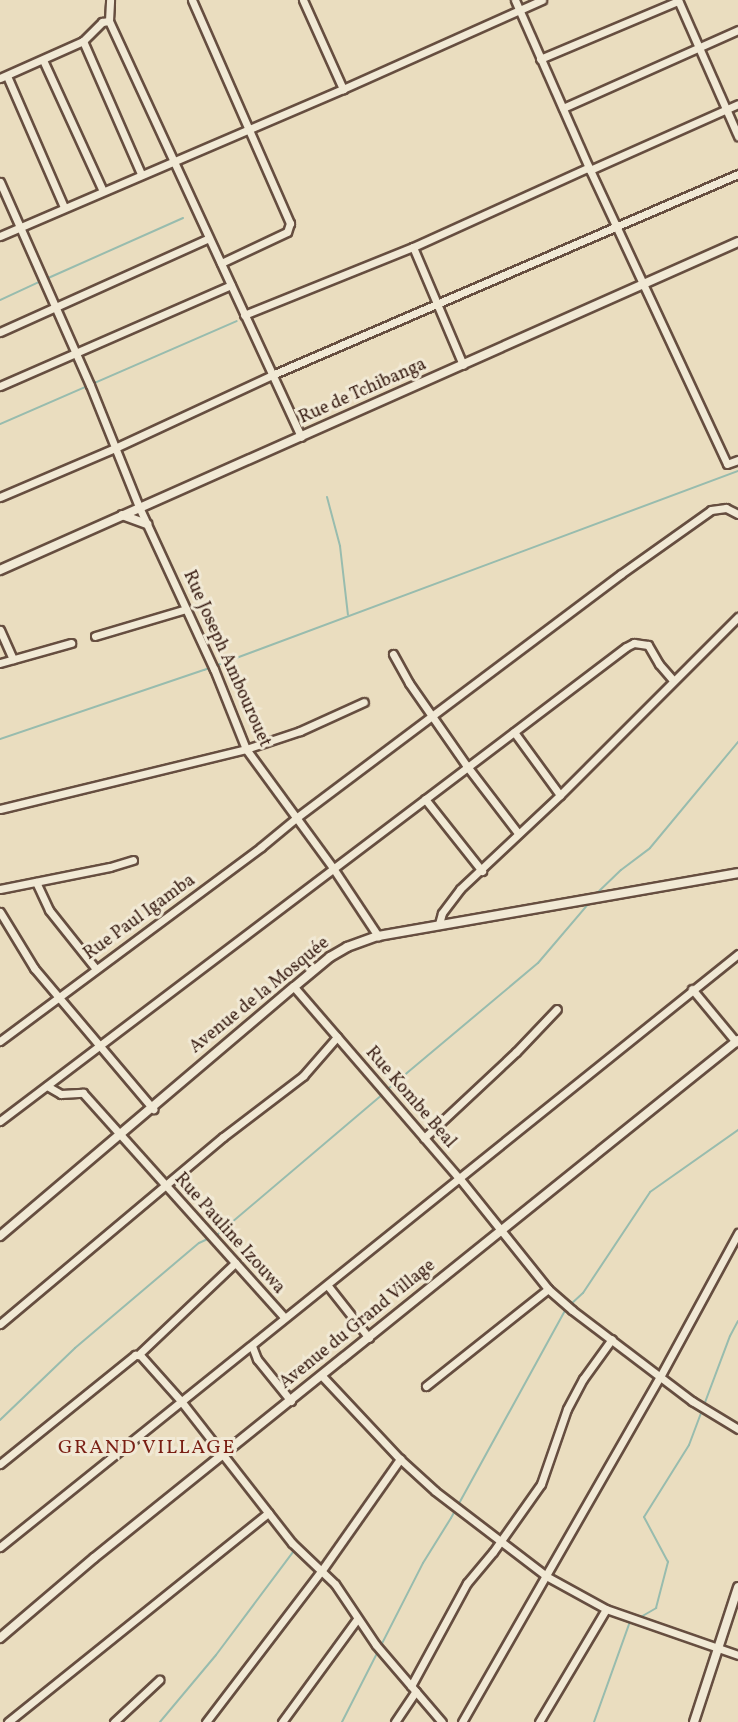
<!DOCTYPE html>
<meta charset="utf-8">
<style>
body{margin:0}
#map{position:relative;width:738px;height:1722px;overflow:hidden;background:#eaddbf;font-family:Vollkorn,serif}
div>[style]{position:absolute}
.stream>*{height:2px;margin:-1px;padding:0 1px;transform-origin:1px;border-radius:1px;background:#98bcae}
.roads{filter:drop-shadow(2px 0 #664e40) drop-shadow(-2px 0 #664e40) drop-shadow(0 2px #664e40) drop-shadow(0 -2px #664e40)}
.minor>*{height:7px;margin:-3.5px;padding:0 3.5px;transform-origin:3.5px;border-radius:3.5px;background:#f1e9d5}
.tertiary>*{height:8px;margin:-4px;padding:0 4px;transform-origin:4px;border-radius:4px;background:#f1e9d5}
span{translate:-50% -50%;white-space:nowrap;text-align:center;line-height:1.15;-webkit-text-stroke:6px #f1e9d5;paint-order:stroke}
.street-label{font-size:18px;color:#3a1f15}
.neighbourhood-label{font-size:20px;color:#7a1f14;letter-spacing:1.5px}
</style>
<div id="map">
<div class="stream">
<i style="left:46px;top:279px;width:150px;rotate:-24deg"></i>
<i style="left:0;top:300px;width:45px;rotate:-24.9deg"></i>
<i style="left:0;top:424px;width:258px;rotate:-23.5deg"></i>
<i style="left:327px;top:497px;width:51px;rotate:75.1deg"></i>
<i style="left:340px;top:546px;width:69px;rotate:83.4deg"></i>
<i style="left:0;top:739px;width:215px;rotate:-18.7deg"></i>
<i style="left:204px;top:670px;width:570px;rotate:-20.44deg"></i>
<i style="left:595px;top:895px;width:36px;rotate:-44deg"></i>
<i style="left:621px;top:870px;width:36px;rotate:-37deg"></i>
<i style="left:650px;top:848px;width:138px;rotate:-50.3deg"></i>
<i style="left:389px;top:1088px;width:194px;rotate:-40deg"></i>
<i style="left:538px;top:963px;width:80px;rotate:-49.6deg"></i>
<i style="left:570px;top:1305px;width:18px;rotate:-43deg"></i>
<i style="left:583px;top:1293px;width:121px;rotate:-56.4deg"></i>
<i style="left:650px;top:1192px;width:108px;rotate:-35.2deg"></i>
<i style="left:0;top:1420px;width:104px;rotate:-43.8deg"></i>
<i style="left:75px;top:1348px;width:162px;rotate:-40.3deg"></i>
<i style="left:199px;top:1243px;width:21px;rotate:-25deg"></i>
<i style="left:218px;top:1234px;width:214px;rotate:-40.3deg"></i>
<i style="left:639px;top:1618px;width:20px;rotate:-30deg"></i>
<i style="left:656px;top:1608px;width:48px;rotate:-75.4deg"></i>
<i style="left:668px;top:1562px;width:51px;rotate:-118.1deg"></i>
<i style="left:644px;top:1517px;width:85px;rotate:-58deg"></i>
<i style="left:689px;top:1445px;width:116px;rotate:-69.4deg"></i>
<i style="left:730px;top:1336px;width:17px;rotate:-62deg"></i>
<i style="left:160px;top:1722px;width:87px;rotate:-50.1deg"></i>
<i style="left:216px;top:1655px;width:129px;rotate:-53.2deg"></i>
<i style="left:342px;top:1722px;width:178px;rotate:-63deg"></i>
<i style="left:423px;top:1563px;width:53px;rotate:-58.1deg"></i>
<i style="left:451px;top:1518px;width:239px;rotate:-61.2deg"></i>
<i style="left:594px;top:1722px;width:104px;rotate:-70.3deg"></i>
<i style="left:629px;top:1624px;width:6px;rotate:-39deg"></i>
</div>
<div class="roads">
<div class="minor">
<i style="left:192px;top:0;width:244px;rotate:66.3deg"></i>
<i style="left:290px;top:223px;width:9px;rotate:108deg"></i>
<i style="left:287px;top:232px;width:73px;rotate:154.8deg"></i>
<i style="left:303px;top:0;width:98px;rotate:65.8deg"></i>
<i style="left:515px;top:0;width:186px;rotate:66.2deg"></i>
<i style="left:590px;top:170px;width:324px;rotate:65deg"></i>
<i style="left:727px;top:464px;width:12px;rotate:-20deg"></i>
<i style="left:678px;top:0;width:149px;rotate:66.2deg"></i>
<i style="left:109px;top:21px;width:21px;rotate:-87deg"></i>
<i style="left:83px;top:41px;width:145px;rotate:66.4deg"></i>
<i style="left:540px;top:59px;width:150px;rotate:-22.8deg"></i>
<i style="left:43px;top:60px;width:144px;rotate:65.4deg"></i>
<i style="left:7px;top:76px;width:143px;rotate:66.5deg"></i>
<i style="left:0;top:78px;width:91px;rotate:-24deg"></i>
<i style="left:83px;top:41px;width:27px;rotate:-45deg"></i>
<i style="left:102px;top:22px;width:7px;rotate:-8deg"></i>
<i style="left:109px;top:21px;width:458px;rotate:65.2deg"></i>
<i style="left:563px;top:108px;width:192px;rotate:-24deg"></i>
<i style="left:590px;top:170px;width:162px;rotate:-24deg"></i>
<i style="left:0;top:182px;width:222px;rotate:66.1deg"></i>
<i style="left:90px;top:385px;width:131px;rotate:68.1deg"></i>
<i style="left:139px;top:507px;width:179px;rotate:65.2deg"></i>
<i style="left:214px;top:669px;width:86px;rotate:68.2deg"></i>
<i style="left:246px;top:749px;width:147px;rotate:53.8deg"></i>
<i style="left:333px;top:868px;width:82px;rotate:56.5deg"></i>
<i style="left:0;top:236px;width:373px;rotate:-23.2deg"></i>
<i style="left:343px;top:89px;width:218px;rotate:-24.1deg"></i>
<i style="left:413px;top:247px;width:128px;rotate:67deg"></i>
<i style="left:244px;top:315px;width:182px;rotate:-21.9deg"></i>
<i style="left:413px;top:247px;width:193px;rotate:-24.4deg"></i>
<i style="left:0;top:332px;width:229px;rotate:-24.2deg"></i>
<i style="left:0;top:386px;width:252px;rotate:-23.6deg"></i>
<i style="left:0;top:497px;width:125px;rotate:-23.1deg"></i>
<i style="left:115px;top:448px;width:173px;rotate:-24.9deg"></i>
<i style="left:272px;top:375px;width:508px;rotate:-23.33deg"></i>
<i style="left:0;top:630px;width:32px;rotate:66deg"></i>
<i style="left:95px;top:636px;width:95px;rotate:-16.5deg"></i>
<i style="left:393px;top:654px;width:33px;rotate:61deg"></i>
<i style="left:409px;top:683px;width:100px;rotate:55.2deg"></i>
<i style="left:466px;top:765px;width:86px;rotate:52.6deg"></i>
<i style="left:0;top:663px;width:74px;rotate:-15.7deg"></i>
<i style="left:514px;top:732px;width:78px;rotate:53.9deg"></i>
<i style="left:425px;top:799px;width:92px;rotate:51.6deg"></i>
<i style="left:0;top:809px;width:253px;rotate:-13.7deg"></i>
<i style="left:246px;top:749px;width:57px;rotate:-18.4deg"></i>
<i style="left:300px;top:731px;width:70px;rotate:-24.4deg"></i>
<i style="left:36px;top:882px;width:31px;rotate:65deg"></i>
<i style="left:49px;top:910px;width:75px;rotate:51.5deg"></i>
<i style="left:0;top:889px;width:112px;rotate:-11.3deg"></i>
<i style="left:110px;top:867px;width:24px;rotate:-17deg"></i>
<i style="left:0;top:912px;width:66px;rotate:58.7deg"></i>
<i style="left:34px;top:968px;width:185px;rotate:49.8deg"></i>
<i style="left:439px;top:924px;width:11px;rotate:-75deg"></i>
<i style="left:442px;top:913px;width:30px;rotate:-53deg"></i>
<i style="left:460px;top:889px;width:137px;rotate:-43.2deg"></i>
<i style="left:560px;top:795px;width:252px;rotate:-45deg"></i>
<i style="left:294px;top:987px;width:254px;rotate:49.2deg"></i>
<i style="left:460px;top:1179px;width:141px;rotate:51.3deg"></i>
<i style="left:548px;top:1289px;width:32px;rotate:41deg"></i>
<i style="left:572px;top:1310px;width:151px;rotate:37.2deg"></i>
<i style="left:692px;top:1401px;width:54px;rotate:31.3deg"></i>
<i style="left:692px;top:989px;width:69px;rotate:50.3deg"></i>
<i style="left:0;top:1041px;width:325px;rotate:-36.6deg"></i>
<i style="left:261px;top:847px;width:45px;rotate:-39.6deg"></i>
<i style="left:296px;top:818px;width:406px;rotate:-36.9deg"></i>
<i style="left:621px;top:574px;width:110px;rotate:-35.4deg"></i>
<i style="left:711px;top:510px;width:15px;rotate:-8deg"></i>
<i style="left:726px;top:508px;width:13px;rotate:27deg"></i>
<i style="left:47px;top:1086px;width:16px;rotate:30deg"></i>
<i style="left:61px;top:1094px;width:22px;rotate:-3deg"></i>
<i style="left:83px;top:1093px;width:301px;rotate:48.1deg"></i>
<i style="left:0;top:1121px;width:785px;rotate:-37.13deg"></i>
<i style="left:626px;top:647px;width:9px;rotate:-27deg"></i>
<i style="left:634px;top:643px;width:14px;rotate:8deg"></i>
<i style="left:648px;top:645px;width:22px;rotate:60deg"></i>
<i style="left:659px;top:664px;width:21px;rotate:49deg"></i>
<i style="left:424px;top:1138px;width:126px;rotate:-43.1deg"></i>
<i style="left:516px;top:1052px;width:59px;rotate:-46.4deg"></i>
<i style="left:328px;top:1286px;width:66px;rotate:51.7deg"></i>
<i style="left:0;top:1324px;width:291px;rotate:-40deg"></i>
<i style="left:223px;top:1137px;width:101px;rotate:-37.3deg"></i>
<i style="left:303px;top:1076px;width:52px;rotate:-48.9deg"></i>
<i style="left:252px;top:1346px;width:14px;rotate:69deg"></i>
<i style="left:257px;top:1359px;width:54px;rotate:51deg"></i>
<i style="left:138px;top:1355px;width:134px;rotate:-43.5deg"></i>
<i style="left:322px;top:1376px;width:114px;rotate:46.8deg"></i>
<i style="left:400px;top:1459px;width:47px;rotate:42.4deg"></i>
<i style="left:435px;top:1491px;width:140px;rotate:37.4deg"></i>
<i style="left:546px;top:1576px;width:68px;rotate:28.8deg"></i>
<i style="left:606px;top:1609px;width:140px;rotate:19.2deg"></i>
<i style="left:426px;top:1386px;width:156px;rotate:-38.5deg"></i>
<i style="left:0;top:1464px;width:174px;rotate:-38.9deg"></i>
<i style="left:135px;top:1355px;width:5px"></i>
<i style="left:140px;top:1355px;width:62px;rotate:48.3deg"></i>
<i style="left:181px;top:1401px;width:180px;rotate:52deg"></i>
<i style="left:292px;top:1543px;width:59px;rotate:43.6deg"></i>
<i style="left:335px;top:1584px;width:73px;rotate:56.1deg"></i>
<i style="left:376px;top:1645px;width:101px;rotate:49.4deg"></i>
<i style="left:0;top:1547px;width:947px;rotate:-38.78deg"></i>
<i style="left:411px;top:1686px;width:117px;rotate:-61.5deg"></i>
<i style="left:467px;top:1583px;width:40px;rotate:-50deg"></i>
<i style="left:493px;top:1552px;width:83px;rotate:-54.8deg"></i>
<i style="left:541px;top:1484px;width:79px;rotate:-70.9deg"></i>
<i style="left:567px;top:1409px;width:34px;rotate:-62deg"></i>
<i style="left:583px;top:1379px;width:49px;rotate:-54.1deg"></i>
<i style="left:8px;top:1722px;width:334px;rotate:-38.8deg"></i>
<i style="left:114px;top:1722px;width:62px;rotate:-43deg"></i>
<i style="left:206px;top:1722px;width:191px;rotate:-52.7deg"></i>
<i style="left:322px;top:1570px;width:136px;rotate:-54.9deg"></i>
<i style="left:282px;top:1722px;width:127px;rotate:-53.9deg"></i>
<i style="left:395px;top:1722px;width:37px;rotate:-56deg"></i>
<i style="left:462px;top:1722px;width:400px;rotate:-60.2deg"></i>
<i style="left:661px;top:1375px;width:162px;rotate:-61.5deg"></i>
<i style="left:539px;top:1722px;width:131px;rotate:-59.3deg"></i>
</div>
<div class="tertiary">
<i style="left:122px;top:515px;width:27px;rotate:20deg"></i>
<i style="left:0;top:570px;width:808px;rotate:-23.96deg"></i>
<i style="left:0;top:1236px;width:385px;rotate:-40.3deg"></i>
<i style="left:294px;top:987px;width:47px;rotate:-39.8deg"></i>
<i style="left:330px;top:957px;width:20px;rotate:-30deg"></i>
<i style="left:347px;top:947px;width:33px;rotate:-20deg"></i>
<i style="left:378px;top:936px;width:365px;rotate:-9.9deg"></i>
<i style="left:0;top:1638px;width:123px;rotate:-40.4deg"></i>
<i style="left:94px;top:1558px;width:826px;rotate:-38.81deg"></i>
<i style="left:694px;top:1722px;width:142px;rotate:-71.9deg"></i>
</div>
</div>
<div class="street-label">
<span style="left:363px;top:392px;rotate:-24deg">Rue de Tchibanga</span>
<span style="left:226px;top:659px;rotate:66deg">Rue Joseph Ambourouet</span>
<span style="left:140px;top:918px;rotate:-36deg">Rue Paul Igamba</span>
<span style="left:260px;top:996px;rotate:-39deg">Avenue de la Mosquée</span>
<span style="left:410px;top:1098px;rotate:49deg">Rue Kombe Beal</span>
<span style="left:229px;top:1234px;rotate:48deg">Rue Pauline Izouwa</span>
<span style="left:358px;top:1325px;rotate:-39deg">Avenue du Grand Village</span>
</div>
<div class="neighbourhood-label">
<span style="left:147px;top:1448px">GRAND VILLAGE</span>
</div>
</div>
